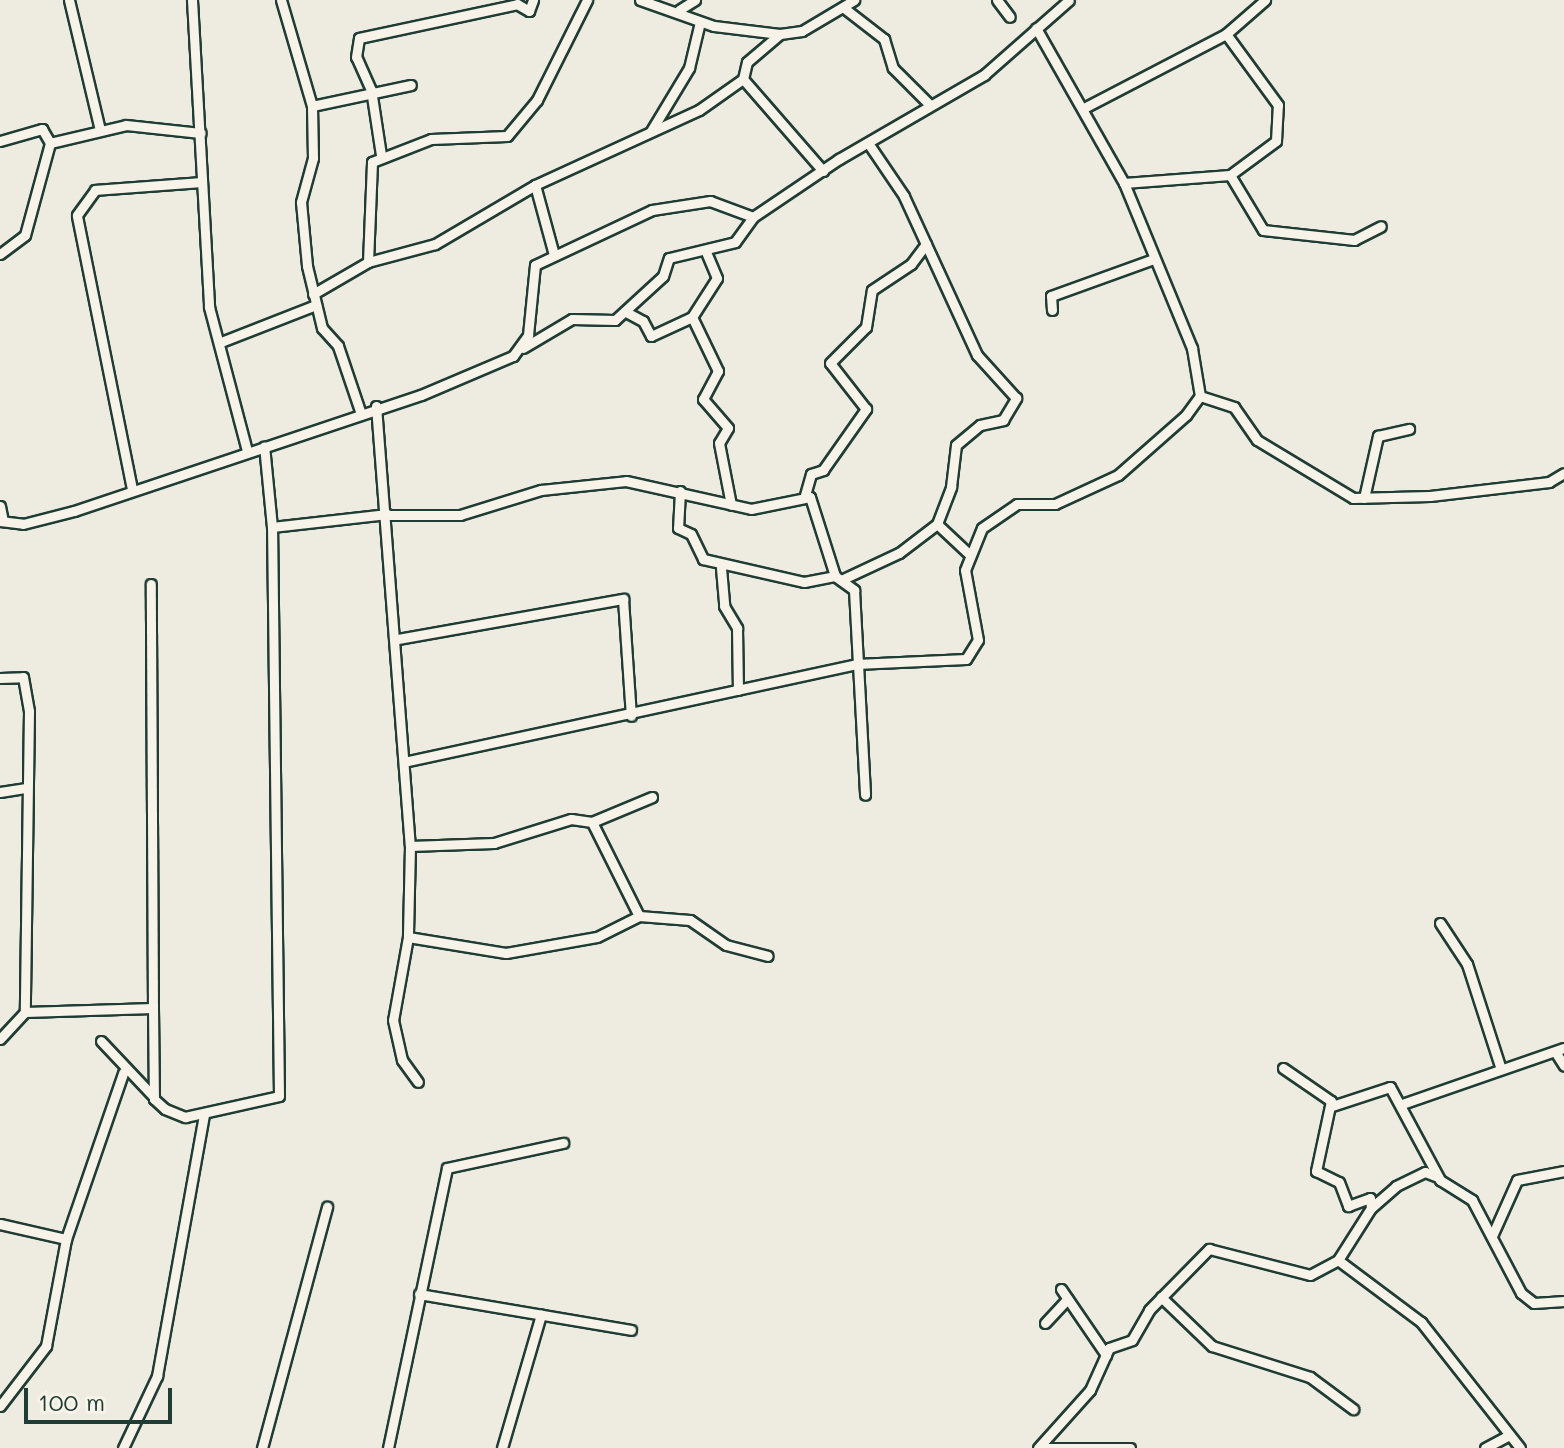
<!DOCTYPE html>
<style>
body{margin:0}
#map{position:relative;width:1564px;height:1448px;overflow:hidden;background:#eeece1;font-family:Mali,sans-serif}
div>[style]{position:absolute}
.roads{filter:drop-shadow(2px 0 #1f3d34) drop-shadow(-2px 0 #1f3d34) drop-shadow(0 2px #1f3d34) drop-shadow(0 -2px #1f3d34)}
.minor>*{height:9px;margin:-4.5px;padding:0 4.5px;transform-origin:4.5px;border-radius:4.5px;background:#f7f3e8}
span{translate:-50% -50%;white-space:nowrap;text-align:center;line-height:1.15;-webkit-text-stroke:8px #f7f3e8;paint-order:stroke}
.scale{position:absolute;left:24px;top:1388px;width:148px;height:36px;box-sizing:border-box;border:4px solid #1f3d34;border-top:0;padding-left:10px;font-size:24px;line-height:28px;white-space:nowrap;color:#1f3d34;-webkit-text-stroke:6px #f7f3e8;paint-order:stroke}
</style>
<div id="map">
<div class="roads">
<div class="minor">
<i style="left:69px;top:0;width:134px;rotate:76.6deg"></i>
<i style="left:192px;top:0;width:307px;rotate:86.8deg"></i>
<i style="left:209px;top:307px;width:149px;rotate:75.2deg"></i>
<i style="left:281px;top:0;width:110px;rotate:73.7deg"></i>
<i style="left:312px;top:106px;width:52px;rotate:88.9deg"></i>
<i style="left:313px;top:158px;width:46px;rotate:105.3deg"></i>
<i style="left:301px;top:202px;width:64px;rotate:84.6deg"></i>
<i style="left:307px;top:266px;width:64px;rotate:76.4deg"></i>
<i style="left:322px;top:328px;width:24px;rotate:48deg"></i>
<i style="left:338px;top:346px;width:69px;rotate:71.3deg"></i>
<i style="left:640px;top:0;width:78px;rotate:19.4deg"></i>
<i style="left:714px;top:26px;width:66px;rotate:6.9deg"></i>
<i style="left:997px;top:0;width:21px;rotate:53deg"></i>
<i style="left:844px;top:8px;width:51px;rotate:37.8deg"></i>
<i style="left:884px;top:39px;width:30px;rotate:73deg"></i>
<i style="left:893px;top:68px;width:51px;rotate:45deg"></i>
<i style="left:679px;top:10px;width:19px;rotate:-32deg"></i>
<i style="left:743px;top:79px;width:122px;rotate:49deg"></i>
<i style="left:312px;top:106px;width:101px;rotate:-12deg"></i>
<i style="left:1084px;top:108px;width:160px;rotate:-27.5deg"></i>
<i style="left:651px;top:131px;width:74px;rotate:-58.9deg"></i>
<i style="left:689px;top:68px;width:47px;rotate:-76.6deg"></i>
<i style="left:0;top:141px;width:44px;rotate:-15.9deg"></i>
<i style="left:42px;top:129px;width:16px;rotate:60deg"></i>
<i style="left:50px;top:143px;width:78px;rotate:-13.3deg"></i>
<i style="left:126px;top:125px;width:75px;rotate:6.1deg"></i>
<i style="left:381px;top:155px;width:66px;rotate:-98.7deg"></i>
<i style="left:371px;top:90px;width:36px;rotate:-114deg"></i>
<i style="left:356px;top:57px;width:19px;rotate:-81deg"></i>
<i style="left:359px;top:38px;width:162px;rotate:-12.1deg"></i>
<i style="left:517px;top:4px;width:14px;rotate:30deg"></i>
<i style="left:529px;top:11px;width:12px;rotate:-70deg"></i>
<i style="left:1230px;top:175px;width:64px;rotate:59deg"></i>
<i style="left:1263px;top:230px;width:92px;rotate:6.3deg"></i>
<i style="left:1354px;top:240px;width:30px;rotate:-27deg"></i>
<i style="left:1124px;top:183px;width:106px;rotate:-4.3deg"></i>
<i style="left:1230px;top:175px;width:57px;rotate:-36.5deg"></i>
<i style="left:1276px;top:141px;width:36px;rotate:-87deg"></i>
<i style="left:1278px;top:105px;width:88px;rotate:-126.2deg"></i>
<i style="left:1226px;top:34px;width:52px;rotate:-41.1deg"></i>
<i style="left:535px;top:185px;width:73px;rotate:74.8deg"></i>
<i style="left:0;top:254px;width:31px;rotate:-37deg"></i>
<i style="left:25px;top:235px;width:95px;rotate:-74.8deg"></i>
<i style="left:368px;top:262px;width:100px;rotate:-87.7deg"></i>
<i style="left:372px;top:162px;width:63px;rotate:-21.3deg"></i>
<i style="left:431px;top:139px;width:76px;rotate:-2.3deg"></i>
<i style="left:507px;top:136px;width:47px;rotate:-50.2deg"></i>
<i style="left:537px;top:100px;width:112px;rotate:-63.4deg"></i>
<i style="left:313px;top:294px;width:64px;rotate:-30.2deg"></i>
<i style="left:368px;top:262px;width:69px;rotate:-15deg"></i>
<i style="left:435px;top:244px;width:116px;rotate:-30.5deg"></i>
<i style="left:535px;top:185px;width:180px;rotate:-24.6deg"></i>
<i style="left:699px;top:110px;width:54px;rotate:-35.2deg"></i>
<i style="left:743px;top:79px;width:17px;rotate:-77deg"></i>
<i style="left:747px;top:62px;width:43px;rotate:-40.3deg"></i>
<i style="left:780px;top:34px;width:22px;rotate:-8deg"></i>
<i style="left:802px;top:31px;width:61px;rotate:-30.8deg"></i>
<i style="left:1052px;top:310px;width:14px;rotate:-94deg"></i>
<i style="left:1051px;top:296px;width:109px;rotate:-19.8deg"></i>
<i style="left:626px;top:312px;width:19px;rotate:28deg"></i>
<i style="left:643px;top:321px;width:17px;rotate:62deg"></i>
<i style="left:651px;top:336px;width:45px;rotate:-24.9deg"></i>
<i style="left:692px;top:317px;width:46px;rotate:-57.3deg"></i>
<i style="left:717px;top:278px;width:26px;rotate:-113deg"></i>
<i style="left:692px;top:317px;width:60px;rotate:64.3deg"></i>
<i style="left:718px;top:371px;width:32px;rotate:118deg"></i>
<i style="left:703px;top:399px;width:38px;rotate:49deg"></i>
<i style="left:728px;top:428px;width:17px;rotate:121deg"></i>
<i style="left:719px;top:443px;width:63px;rotate:79deg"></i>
<i style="left:221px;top:342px;width:102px;rotate:-21.3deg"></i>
<i style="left:523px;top:348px;width:57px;rotate:-30.6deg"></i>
<i style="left:572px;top:319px;width:43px;rotate:1.3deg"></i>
<i style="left:615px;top:320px;width:65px;rotate:-42.5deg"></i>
<i style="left:663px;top:276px;width:19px;rotate:-72deg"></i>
<i style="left:669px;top:258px;width:68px;rotate:-13.6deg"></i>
<i style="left:735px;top:242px;width:31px;rotate:-54deg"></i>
<i style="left:753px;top:217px;width:104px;rotate:-34deg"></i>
<i style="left:839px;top:159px;width:168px;rotate:-30.1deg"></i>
<i style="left:984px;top:75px;width:113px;rotate:-41.4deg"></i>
<i style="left:1200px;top:396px;width:36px;rotate:18deg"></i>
<i style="left:1234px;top:407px;width:40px;rotate:55.1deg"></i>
<i style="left:1257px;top:440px;width:112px;rotate:31.1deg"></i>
<i style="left:1353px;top:498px;width:77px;rotate:-1.5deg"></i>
<i style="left:1430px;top:496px;width:120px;rotate:-6.7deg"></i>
<i style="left:1549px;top:482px;width:17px;rotate:-31deg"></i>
<i style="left:376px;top:406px;width:441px;rotate:85.6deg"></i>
<i style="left:410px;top:846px;width:91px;rotate:91.3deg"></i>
<i style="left:408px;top:937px;width:99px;rotate:9.3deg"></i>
<i style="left:506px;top:953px;width:92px;rotate:-10deg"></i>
<i style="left:597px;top:937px;width:47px;rotate:-26.6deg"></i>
<i style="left:639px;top:916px;width:105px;rotate:-116.6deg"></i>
<i style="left:132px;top:489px;width:279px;rotate:-101.4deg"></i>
<i style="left:77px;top:215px;width:31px;rotate:-54deg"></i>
<i style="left:95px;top:190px;width:106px;rotate:-4.3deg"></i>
<i style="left:680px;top:491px;width:37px;rotate:93deg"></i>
<i style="left:678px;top:528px;width:14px;rotate:25deg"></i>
<i style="left:691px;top:534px;width:28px;rotate:64deg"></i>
<i style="left:703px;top:559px;width:104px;rotate:12.8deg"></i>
<i style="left:804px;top:582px;width:32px;rotate:-11deg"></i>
<i style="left:805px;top:495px;width:22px;rotate:-74deg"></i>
<i style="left:811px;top:474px;width:13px;rotate:-18deg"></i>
<i style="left:823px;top:470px;width:75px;rotate:-54.8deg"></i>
<i style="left:866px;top:409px;width:58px;rotate:-128deg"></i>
<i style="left:830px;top:363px;width:51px;rotate:-45deg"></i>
<i style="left:866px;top:327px;width:37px;rotate:-81deg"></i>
<i style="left:872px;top:290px;width:47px;rotate:-33.7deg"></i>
<i style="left:911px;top:264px;width:25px;rotate:-53deg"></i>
<i style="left:1364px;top:498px;width:64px;rotate:-77.3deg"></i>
<i style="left:1378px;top:436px;width:32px;rotate:-13deg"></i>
<i style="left:0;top:506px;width:15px;rotate:79deg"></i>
<i style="left:390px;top:515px;width:70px"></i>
<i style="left:460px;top:515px;width:85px;rotate:-17.2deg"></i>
<i style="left:541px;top:490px;width:85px;rotate:-6deg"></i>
<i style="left:626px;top:481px;width:128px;rotate:12.6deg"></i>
<i style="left:751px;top:509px;width:60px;rotate:-11.5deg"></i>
<i style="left:810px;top:497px;width:83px;rotate:72.4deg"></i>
<i style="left:835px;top:576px;width:24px;rotate:36deg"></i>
<i style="left:854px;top:590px;width:205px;rotate:86.9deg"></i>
<i style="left:0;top:521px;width:23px;rotate:7deg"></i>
<i style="left:23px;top:524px;width:53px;rotate:-14.3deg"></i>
<i style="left:74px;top:511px;width:366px;rotate:-18.5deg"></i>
<i style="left:421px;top:395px;width:100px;rotate:-23deg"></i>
<i style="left:513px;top:356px;width:26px;rotate:-54deg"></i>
<i style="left:528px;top:335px;width:70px;rotate:-84.3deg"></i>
<i style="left:535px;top:265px;width:129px;rotate:-25.2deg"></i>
<i style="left:652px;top:210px;width:59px;rotate:-8.8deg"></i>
<i style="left:710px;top:201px;width:46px;rotate:20.4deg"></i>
<i style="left:937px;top:524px;width:42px;rotate:43.1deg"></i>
<i style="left:272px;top:527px;width:116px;rotate:-6.4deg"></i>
<i style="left:721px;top:568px;width:38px;rotate:85deg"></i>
<i style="left:724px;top:606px;width:26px;rotate:59deg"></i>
<i style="left:737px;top:628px;width:62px;rotate:89.1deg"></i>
<i style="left:841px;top:580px;width:64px;rotate:-25deg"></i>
<i style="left:899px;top:553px;width:48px;rotate:-37.3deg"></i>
<i style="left:937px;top:524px;width:40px;rotate:-69deg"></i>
<i style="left:951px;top:487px;width:42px;rotate:-83.2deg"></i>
<i style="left:956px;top:445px;width:31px;rotate:-40deg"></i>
<i style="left:980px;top:425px;width:24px;rotate:-12deg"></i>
<i style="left:1003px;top:420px;width:26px;rotate:-59deg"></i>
<i style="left:1016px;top:398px;width:58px;rotate:-132.2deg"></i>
<i style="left:977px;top:355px;width:175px;rotate:-114.7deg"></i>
<i style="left:904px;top:196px;width:64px;rotate:-124.2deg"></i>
<i style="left:398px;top:639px;width:229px;rotate:-10.1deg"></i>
<i style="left:623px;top:599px;width:117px;rotate:86.1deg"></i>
<i style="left:0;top:678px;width:23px;rotate:-2deg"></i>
<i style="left:23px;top:677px;width:35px;rotate:80deg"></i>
<i style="left:29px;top:711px;width:301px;rotate:90.8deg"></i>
<i style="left:25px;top:1012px;width:37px;rotate:133deg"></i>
<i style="left:404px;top:762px;width:463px;rotate:-12.2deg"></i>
<i style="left:856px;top:664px;width:110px;rotate:-2.6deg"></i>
<i style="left:966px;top:659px;width:22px;rotate:-58deg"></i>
<i style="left:978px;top:640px;width:71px;rotate:-100.5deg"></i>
<i style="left:965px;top:570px;width:45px;rotate:-68deg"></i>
<i style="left:982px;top:528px;width:42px;rotate:-34.4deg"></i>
<i style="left:1017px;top:504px;width:38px"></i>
<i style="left:1055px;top:504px;width:69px;rotate:-24.7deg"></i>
<i style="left:1118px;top:475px;width:91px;rotate:-41.4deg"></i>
<i style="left:1186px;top:415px;width:24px;rotate:-54deg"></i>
<i style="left:1200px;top:396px;width:49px;rotate:-99.5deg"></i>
<i style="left:1192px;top:348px;width:178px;rotate:-112.4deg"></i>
<i style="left:1124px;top:183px;width:178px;rotate:-119.6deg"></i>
<i style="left:0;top:792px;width:25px;rotate:-9deg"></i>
<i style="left:410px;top:846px;width:84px;rotate:-2deg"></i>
<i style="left:494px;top:843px;width:81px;rotate:-17.3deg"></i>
<i style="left:571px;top:819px;width:21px;rotate:8deg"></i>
<i style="left:592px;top:822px;width:65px;rotate:-22.6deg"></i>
<i style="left:639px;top:916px;width:51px;rotate:4.5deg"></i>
<i style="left:690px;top:920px;width:44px;rotate:34.8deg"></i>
<i style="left:726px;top:945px;width:43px;rotate:14.7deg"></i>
<i style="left:1440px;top:923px;width:49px;rotate:56.6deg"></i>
<i style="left:1467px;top:964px;width:107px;rotate:72.1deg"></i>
<i style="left:408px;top:937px;width:84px;rotate:100.2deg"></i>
<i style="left:393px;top:1020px;width:41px;rotate:77.3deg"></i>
<i style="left:402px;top:1060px;width:27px;rotate:54deg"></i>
<i style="left:153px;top:1008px;width:91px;rotate:89.4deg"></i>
<i style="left:154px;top:1099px;width:15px;rotate:42deg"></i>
<i style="left:165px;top:1109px;width:22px;rotate:22deg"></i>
<i style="left:185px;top:1117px;width:96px;rotate:-12.6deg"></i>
<i style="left:279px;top:1096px;width:569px;rotate:-90.7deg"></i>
<i style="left:272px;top:527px;width:81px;rotate:-95.6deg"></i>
<i style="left:25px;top:1012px;width:128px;rotate:-1.8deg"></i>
<i style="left:153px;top:1008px;width:424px;rotate:-90.3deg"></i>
<i style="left:101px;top:1041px;width:76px;rotate:46.6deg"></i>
<i style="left:1556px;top:1053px;width:15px;rotate:58deg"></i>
<i style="left:1283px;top:1068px;width:58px;rotate:34.5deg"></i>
<i style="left:1331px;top:1101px;width:72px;rotate:102.1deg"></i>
<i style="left:1316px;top:1171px;width:25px;rotate:26deg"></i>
<i style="left:1339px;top:1182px;width:26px;rotate:69deg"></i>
<i style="left:1348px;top:1206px;width:23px;rotate:-20deg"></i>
<i style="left:1370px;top:1198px;width:10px;rotate:84deg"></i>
<i style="left:1402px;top:1104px;width:171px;rotate:-19.1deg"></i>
<i style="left:1332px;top:1106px;width:61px;rotate:-18.1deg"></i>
<i style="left:1390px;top:1087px;width:106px;rotate:61.7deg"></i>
<i style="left:1440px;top:1180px;width:38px;rotate:32deg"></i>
<i style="left:1472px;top:1200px;width:105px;rotate:62.2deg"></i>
<i style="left:1521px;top:1293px;width:16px;rotate:38deg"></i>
<i style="left:1534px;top:1303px;width:30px;rotate:-4deg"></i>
<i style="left:0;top:1224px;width:68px;rotate:12.8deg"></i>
<i style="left:1492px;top:1236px;width:61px;rotate:-65.9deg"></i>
<i style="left:1517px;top:1180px;width:48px;rotate:-10.8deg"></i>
<i style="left:1338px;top:1260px;width:104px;rotate:36.8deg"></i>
<i style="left:1421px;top:1322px;width:160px;rotate:51.8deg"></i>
<i style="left:1061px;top:1289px;width:80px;rotate:55.7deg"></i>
<i style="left:419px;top:1294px;width:215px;rotate:9.6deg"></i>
<i style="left:1161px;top:1297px;width:71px;rotate:43.9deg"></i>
<i style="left:1212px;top:1346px;width:103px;rotate:17.6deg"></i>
<i style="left:1310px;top:1377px;width:54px;rotate:36.7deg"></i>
<i style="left:1045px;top:1323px;width:33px;rotate:-47deg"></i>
<i style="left:0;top:1406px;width:76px;rotate:-52.5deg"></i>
<i style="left:46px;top:1346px;width:109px;rotate:-79.4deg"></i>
<i style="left:66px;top:1239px;width:176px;rotate:-71deg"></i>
<i style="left:123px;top:1448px;width:80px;rotate:-64.7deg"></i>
<i style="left:157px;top:1376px;width:266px;rotate:-79.8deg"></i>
<i style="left:262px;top:1448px;width:250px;rotate:-74.9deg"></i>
<i style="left:388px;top:1448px;width:286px;rotate:-78.1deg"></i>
<i style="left:447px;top:1168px;width:119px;rotate:-12.2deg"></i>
<i style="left:502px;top:1448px;width:139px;rotate:-73.7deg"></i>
<i style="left:1038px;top:1448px;width:78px;rotate:-48.1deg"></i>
<i style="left:1090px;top:1390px;width:46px;rotate:-65.7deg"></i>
<i style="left:1109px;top:1348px;width:24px;rotate:-19deg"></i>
<i style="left:1132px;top:1340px;width:34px;rotate:-60deg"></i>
<i style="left:1149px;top:1310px;width:86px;rotate:-45.5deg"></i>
<i style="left:1209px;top:1249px;width:104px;rotate:14.4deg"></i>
<i style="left:1310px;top:1275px;width:32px;rotate:-28deg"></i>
<i style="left:1338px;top:1260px;width:62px;rotate:-57.6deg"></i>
<i style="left:1371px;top:1208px;width:33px;rotate:-41deg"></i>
<i style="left:1396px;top:1186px;width:32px;rotate:-26deg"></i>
<i style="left:1425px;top:1172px;width:14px;rotate:21deg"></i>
<i style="left:1046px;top:1448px;width:84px"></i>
<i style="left:1485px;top:1448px;width:26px;rotate:-28deg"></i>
</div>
</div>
<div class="scale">100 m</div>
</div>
